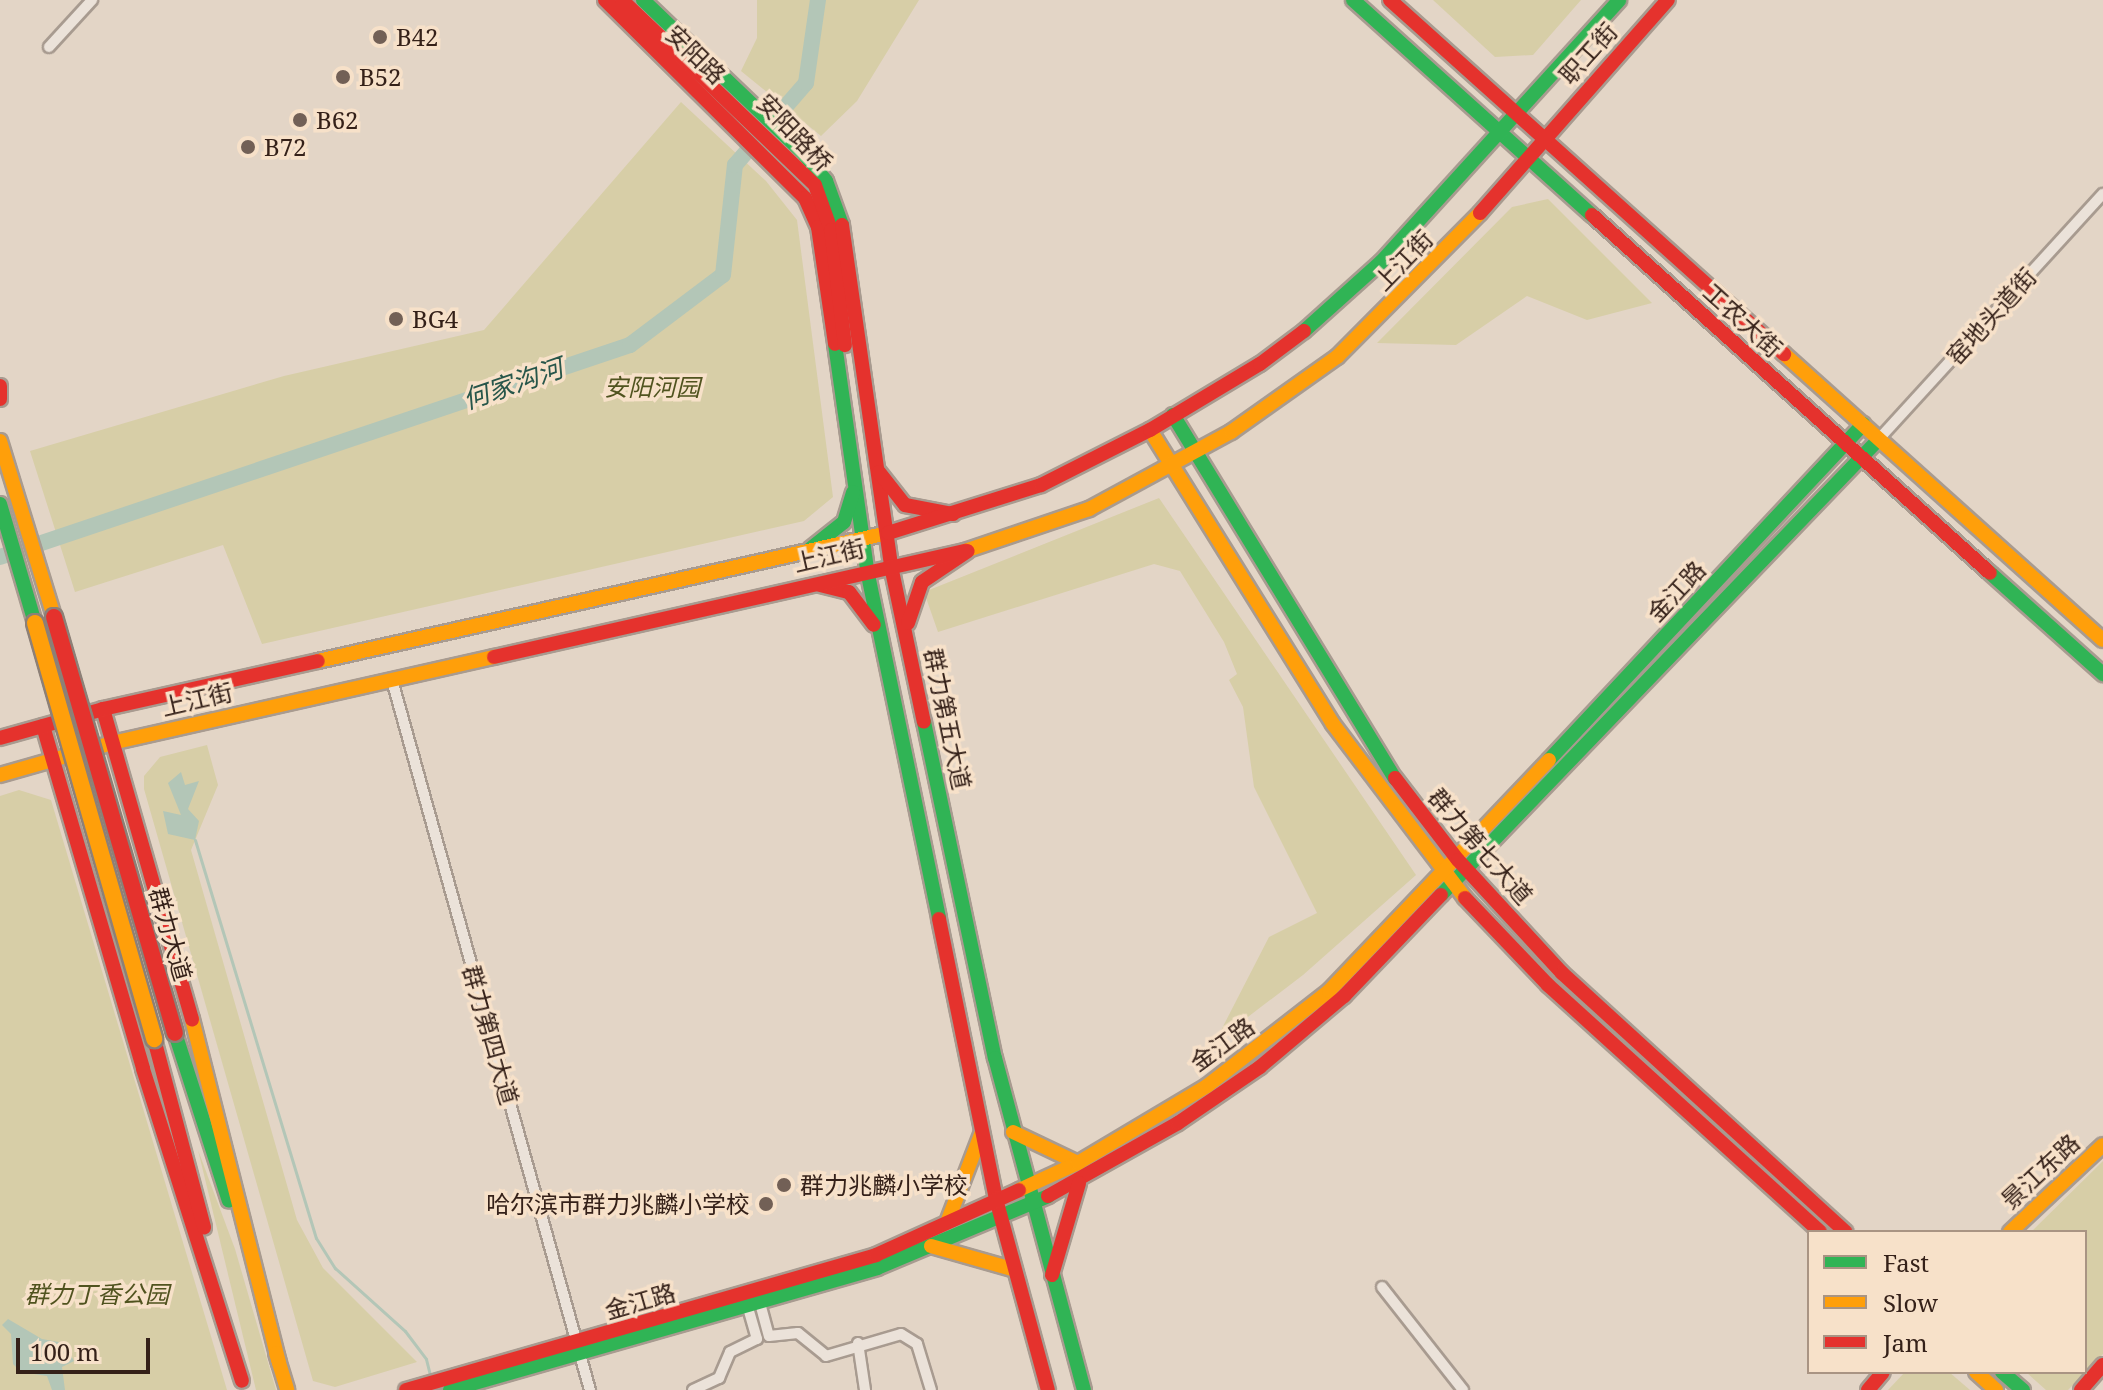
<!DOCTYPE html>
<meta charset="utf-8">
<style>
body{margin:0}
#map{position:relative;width:2103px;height:1390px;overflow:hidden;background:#e3d5c6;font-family:"Noto Serif","Noto Sans SC",serif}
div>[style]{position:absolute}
.green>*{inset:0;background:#d7cea7}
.water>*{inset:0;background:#b3c6b7}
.stream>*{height:3px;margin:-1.5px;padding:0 1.5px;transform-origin:1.5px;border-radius:1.5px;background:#b3c6b7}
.river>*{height:16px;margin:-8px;padding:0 8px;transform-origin:8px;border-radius:8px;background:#b3c6b7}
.roads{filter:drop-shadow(2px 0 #a89b90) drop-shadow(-2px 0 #a89b90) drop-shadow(0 2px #a89b90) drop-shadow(0 -2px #a89b90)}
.street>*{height:10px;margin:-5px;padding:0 5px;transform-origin:5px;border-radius:5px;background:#ebe2d9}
.fast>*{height:14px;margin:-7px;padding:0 7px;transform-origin:7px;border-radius:7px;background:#30b455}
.slow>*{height:14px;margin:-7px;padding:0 7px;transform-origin:7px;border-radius:7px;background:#ff9f0a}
.jam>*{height:14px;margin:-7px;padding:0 7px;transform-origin:7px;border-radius:7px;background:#e5322d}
.bridges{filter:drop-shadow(2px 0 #8d8077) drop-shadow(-2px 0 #8d8077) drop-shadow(0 2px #8d8077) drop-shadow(0 -2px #8d8077)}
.slow-bridge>*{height:16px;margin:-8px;padding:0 8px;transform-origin:8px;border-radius:8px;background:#ff9f0a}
.jam-bridge>*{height:16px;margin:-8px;padding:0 8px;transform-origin:8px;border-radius:8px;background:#e5322d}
.dots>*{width:22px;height:22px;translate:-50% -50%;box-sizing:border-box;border:4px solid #f7e1c9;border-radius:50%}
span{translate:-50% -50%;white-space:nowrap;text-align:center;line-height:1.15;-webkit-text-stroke:7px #f7e1c9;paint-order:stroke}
.poi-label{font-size:24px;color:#352119}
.left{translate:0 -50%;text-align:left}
.right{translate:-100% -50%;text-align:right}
.street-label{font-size:24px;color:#352119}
.park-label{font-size:24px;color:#50531f;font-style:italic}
.water-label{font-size:26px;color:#27564a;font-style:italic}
.legend{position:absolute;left:1807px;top:1230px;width:280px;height:144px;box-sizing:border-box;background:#f7e1c9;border:2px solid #a99483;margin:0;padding:10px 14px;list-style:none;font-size:24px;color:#352119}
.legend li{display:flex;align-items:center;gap:16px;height:40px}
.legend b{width:40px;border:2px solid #a99483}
.scale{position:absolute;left:16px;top:1338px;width:134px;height:36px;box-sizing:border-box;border:4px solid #352119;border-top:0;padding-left:10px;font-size:24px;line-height:28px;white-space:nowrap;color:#352119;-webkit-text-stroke:6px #f7e1c9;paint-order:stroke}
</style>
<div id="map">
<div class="green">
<i style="clip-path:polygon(757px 0,919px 0,857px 101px,821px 136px,741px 71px,757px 38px)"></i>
<i style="clip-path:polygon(1433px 0,1581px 0,1533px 55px,1495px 57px)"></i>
<i style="clip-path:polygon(681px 102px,766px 181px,797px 220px,833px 497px,804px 521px,262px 644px,223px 545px,75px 592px,30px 451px,284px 376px,484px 330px)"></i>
<i style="clip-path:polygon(1548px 199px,1652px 303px,1587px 320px,1527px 296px,1456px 345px,1377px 343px,1512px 207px)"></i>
<i style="clip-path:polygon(1159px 498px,1416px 875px,1303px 975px,1215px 1042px,1269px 937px,1317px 913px,1254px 787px,1243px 707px,1229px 680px,1237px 674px,1224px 642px,1180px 571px,1154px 564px,938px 632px,924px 592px)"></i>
<i style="clip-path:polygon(207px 745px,218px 785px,191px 850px,297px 1220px,323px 1268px,417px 1362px,335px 1387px,313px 1381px,144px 789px,144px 776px,160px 757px)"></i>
<i style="clip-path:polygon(19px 790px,51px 800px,227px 1390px,0 1390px,0 796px)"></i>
<i style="clip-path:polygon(198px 1150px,235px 1249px,276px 1390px,256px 1390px)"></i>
<i style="clip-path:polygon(2103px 1161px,2103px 1354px,2068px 1390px,2046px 1390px,2026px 1372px,2085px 1372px,2085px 1232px,2031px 1232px)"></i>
<i style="clip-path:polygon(1905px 1372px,1949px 1372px,1970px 1390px,1888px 1390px)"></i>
</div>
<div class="water">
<i style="clip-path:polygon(181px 772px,185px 785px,199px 781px,188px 809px,199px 821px,195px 840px,168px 834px,163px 811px,181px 815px,168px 783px)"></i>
<i style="clip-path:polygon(8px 1319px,42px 1339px,64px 1343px,74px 1361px,62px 1367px,65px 1390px,52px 1390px,47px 1376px,21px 1372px,13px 1364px,11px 1334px,2px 1325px)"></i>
</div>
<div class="stream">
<i style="left:195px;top:840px;width:416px;rotate:73.1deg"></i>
<i style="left:316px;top:1238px;width:36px;rotate:58deg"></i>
<i style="left:335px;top:1268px;width:94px;rotate:42deg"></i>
<i style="left:405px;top:1331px;width:35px;rotate:53deg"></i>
<i style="left:426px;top:1359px;width:21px;rotate:76deg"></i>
</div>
<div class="river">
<i style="left:0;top:557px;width:665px;rotate:-18.6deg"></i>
<i style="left:630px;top:345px;width:116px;rotate:-37deg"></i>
<i style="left:723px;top:275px;width:111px;rotate:-83.8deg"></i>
<i style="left:735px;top:165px;width:108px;rotate:-49.1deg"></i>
<i style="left:806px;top:83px;width:84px;rotate:-81.8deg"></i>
</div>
<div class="roads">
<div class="street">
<i style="left:49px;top:47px;width:64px;rotate:-47.5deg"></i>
<i style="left:1879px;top:439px;width:332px;rotate:-47.6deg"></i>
<i style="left:392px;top:680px;width:737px;rotate:74.42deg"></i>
<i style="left:1382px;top:1287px;width:131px;rotate:51.8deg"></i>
<i style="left:760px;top:1303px;width:34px;rotate:75deg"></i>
<i style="left:769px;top:1336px;width:29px;rotate:-6deg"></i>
<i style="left:798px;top:1333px;width:36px;rotate:39deg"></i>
<i style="left:826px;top:1356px;width:78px;rotate:-16.3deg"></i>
<i style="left:901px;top:1334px;width:19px;rotate:32deg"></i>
<i style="left:917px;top:1344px;width:48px;rotate:73.1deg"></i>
<i style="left:858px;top:1343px;width:48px;rotate:81.5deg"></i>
<i style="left:693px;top:1390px;width:29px;rotate:-25deg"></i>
<i style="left:719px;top:1378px;width:28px;rotate:-67deg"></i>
<i style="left:730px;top:1352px;width:30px;rotate:-26deg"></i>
<i style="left:757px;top:1339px;width:33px;rotate:-106deg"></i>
</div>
<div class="fast">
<i style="left:643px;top:0;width:224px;rotate:43.7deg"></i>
<i style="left:805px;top:155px;width:33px;rotate:51deg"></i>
<i style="left:826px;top:181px;width:47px;rotate:70deg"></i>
<i style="left:1353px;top:0;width:321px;rotate:42deg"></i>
<i style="left:1304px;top:331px;width:103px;rotate:-41.9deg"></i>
<i style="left:1381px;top:262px;width:354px;rotate:-47.7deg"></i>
<i style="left:835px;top:344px;width:228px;rotate:81.9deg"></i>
<i style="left:867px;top:570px;width:356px;rotate:78.3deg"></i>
<i style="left:1173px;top:415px;width:426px;rotate:58.6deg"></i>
<i style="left:0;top:504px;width:124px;rotate:73.6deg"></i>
<i style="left:810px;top:549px;width:43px;rotate:-38.5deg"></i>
<i style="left:844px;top:522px;width:31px;rotate:-73deg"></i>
<i style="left:1990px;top:573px;width:152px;rotate:41.8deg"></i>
<i style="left:924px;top:722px;width:343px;rotate:78.1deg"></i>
<i style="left:995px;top:1058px;width:344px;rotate:75deg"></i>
<i style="left:1549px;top:760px;width:460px;rotate:-46.9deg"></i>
<i style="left:1441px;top:895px;width:632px;rotate:-46.15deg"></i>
<i style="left:175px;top:1033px;width:176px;rotate:72.2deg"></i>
<i style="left:2002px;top:1372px;width:28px;rotate:41deg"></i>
<i style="left:450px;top:1390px;width:444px;rotate:-15.9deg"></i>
<i style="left:877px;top:1268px;width:186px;rotate:-22.8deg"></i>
</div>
<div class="slow">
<i style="left:1784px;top:354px;width:428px;rotate:41.9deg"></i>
<i style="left:1150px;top:430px;width:346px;rotate:58.1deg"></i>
<i style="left:1333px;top:724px;width:218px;rotate:52.8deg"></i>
<i style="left:0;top:441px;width:184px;rotate:72.9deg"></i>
<i style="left:965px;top:551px;width:131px;rotate:-18.7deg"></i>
<i style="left:1089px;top:509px;width:162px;rotate:-28.5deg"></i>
<i style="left:1231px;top:432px;width:130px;rotate:-35.3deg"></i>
<i style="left:1337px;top:357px;width:203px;rotate:-45.2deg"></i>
<i style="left:318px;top:661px;width:584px;rotate:-12.66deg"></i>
<i style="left:0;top:775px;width:116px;rotate:-15.9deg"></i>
<i style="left:112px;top:743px;width:392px;rotate:-12.7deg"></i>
<i style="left:192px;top:1019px;width:355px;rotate:75.8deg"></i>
<i style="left:1013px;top:1132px;width:72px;rotate:25.5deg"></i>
<i style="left:1019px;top:1190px;width:65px;rotate:-24.6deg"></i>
<i style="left:1078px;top:1163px;width:150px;rotate:-30.8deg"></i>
<i style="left:1207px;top:1086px;width:155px;rotate:-37.9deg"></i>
<i style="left:1329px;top:991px;width:319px;rotate:-46.4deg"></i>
<i style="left:948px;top:1220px;width:94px;rotate:-68.9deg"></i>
<i style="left:2010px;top:1232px;width:127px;rotate:-43.1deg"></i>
<i style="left:931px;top:1246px;width:87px;rotate:15.9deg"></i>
<i style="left:276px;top:1353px;width:39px;rotate:73deg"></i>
<i style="left:1976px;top:1372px;width:27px;rotate:42deg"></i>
</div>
<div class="jam">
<i style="left:605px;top:0;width:281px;rotate:44.7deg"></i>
<i style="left:805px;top:198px;width:32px;rotate:66deg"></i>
<i style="left:818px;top:227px;width:118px;rotate:81.7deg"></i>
<i style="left:622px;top:0;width:267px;rotate:43.8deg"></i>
<i style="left:815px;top:185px;width:48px;rotate:70.4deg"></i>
<i style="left:831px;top:230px;width:116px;rotate:83.1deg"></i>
<i style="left:1390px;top:0;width:530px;rotate:41.94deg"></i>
<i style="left:1480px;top:213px;width:284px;rotate:-48.6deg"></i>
<i style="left:1592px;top:215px;width:535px;rotate:41.97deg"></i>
<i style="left:842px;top:225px;width:345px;rotate:81.8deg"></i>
<i style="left:891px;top:566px;width:159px;rotate:78.1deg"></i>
<i style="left:0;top:386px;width:13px;rotate:90deg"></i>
<i style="left:879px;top:472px;width:42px;rotate:51.8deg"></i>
<i style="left:905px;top:505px;width:49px;rotate:10.6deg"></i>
<i style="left:888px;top:533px;width:160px;rotate:-17.4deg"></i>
<i style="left:1041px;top:485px;width:122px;rotate:-26.8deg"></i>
<i style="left:1150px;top:430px;width:128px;rotate:-31deg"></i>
<i style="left:1260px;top:364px;width:55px;rotate:-36.9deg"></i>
<i style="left:820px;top:585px;width:30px;rotate:14deg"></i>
<i style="left:849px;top:592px;width:41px;rotate:52.9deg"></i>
<i style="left:908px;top:623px;width:43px;rotate:-71.1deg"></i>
<i style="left:922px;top:582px;width:55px;rotate:-34deg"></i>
<i style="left:494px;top:657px;width:483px;rotate:-12.7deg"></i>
<i style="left:103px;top:709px;width:323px;rotate:74deg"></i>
<i style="left:43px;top:726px;width:357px;rotate:73.7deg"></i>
<i style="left:143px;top:1069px;width:327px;rotate:72.4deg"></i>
<i style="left:0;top:738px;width:107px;rotate:-15.7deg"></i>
<i style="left:103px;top:709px;width:220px;rotate:-12.6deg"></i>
<i style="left:1395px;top:778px;width:103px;rotate:52.5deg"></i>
<i style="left:1458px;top:860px;width:154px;rotate:47.4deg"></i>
<i style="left:1562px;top:973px;width:384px;rotate:42.4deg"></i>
<i style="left:1465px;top:898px;width:120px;rotate:46.3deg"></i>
<i style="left:1548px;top:985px;width:367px;rotate:42.2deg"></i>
<i style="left:939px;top:919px;width:286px;rotate:78.5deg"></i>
<i style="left:996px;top:1199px;width:198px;rotate:74.8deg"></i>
<i style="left:154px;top:1039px;width:195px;rotate:75.1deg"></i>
<i style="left:1048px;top:1196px;width:149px;rotate:-29.3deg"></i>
<i style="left:1178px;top:1123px;width:99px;rotate:-34.3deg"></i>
<i style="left:1260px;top:1067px;width:110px;rotate:-40.2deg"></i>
<i style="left:1344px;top:996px;width:140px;rotate:-46.2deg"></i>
<i style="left:1052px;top:1275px;width:96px;rotate:-73.6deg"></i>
<i style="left:406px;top:1390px;width:489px;rotate:-16deg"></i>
<i style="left:876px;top:1255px;width:157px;rotate:-24.4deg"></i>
<i style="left:1868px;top:1390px;width:23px;rotate:-50deg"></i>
<i style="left:2081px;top:1390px;width:33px;rotate:-49deg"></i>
</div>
</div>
<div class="bridges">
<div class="slow-bridge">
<i style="left:35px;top:623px;width:433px;rotate:74deg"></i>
</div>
<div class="jam-bridge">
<i style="left:54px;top:617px;width:433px;rotate:73.8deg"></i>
</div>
</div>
<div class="dots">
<i style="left:380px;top:37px;background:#726056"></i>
<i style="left:343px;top:77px;background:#726056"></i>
<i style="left:300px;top:120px;background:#726056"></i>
<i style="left:248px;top:147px;background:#726056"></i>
<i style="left:396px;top:319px;background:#726056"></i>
<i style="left:784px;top:1185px;background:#726056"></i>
<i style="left:766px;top:1204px;background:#726056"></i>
</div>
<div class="poi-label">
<span class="left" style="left:396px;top:37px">B42</span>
<span class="left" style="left:359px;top:77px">B52</span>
<span class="left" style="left:316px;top:120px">B62</span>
<span class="left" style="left:264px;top:147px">B72</span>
<span class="left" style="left:412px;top:319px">BG4</span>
<span class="left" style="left:800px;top:1185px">群力兆麟小学校</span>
<span class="right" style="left:750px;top:1204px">哈尔滨市群力兆麟小学校</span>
</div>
<div class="street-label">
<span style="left:1588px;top:53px;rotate:-48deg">职工街</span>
<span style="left:696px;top:54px;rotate:44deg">安阳路</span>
<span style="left:795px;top:132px;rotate:46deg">安阳路桥</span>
<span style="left:1403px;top:260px;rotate:-46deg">上江街</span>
<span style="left:1991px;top:316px;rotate:-48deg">窑地头道街</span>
<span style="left:1743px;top:320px;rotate:42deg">工农大街</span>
<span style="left:829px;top:555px;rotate:-13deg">上江街</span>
<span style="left:1676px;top:591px;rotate:-47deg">金江路</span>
<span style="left:197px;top:699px;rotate:-13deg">上江街</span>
<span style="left:948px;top:719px;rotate:78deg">群力第五大道</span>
<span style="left:1481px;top:846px;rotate:49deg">群力第七大道</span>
<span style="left:171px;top:934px;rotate:74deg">群力大道</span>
<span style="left:491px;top:1035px;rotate:74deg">群力第四大道</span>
<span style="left:1222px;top:1044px;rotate:-36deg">金江路</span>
<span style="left:2040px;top:1171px;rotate:-43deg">景江东路</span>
<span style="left:640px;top:1301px;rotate:-16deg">金江路</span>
</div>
<div class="park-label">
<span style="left:652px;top:387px">安阳河园</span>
<span style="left:97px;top:1294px">群力丁香公园</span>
</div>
<div class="water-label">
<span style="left:513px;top:384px;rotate:-19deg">何家沟河</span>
</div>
<ul class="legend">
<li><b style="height:10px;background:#30b455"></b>Fast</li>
<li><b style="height:10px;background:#ff9f0a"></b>Slow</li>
<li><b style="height:10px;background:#e5322d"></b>Jam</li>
</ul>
<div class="scale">100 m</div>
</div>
